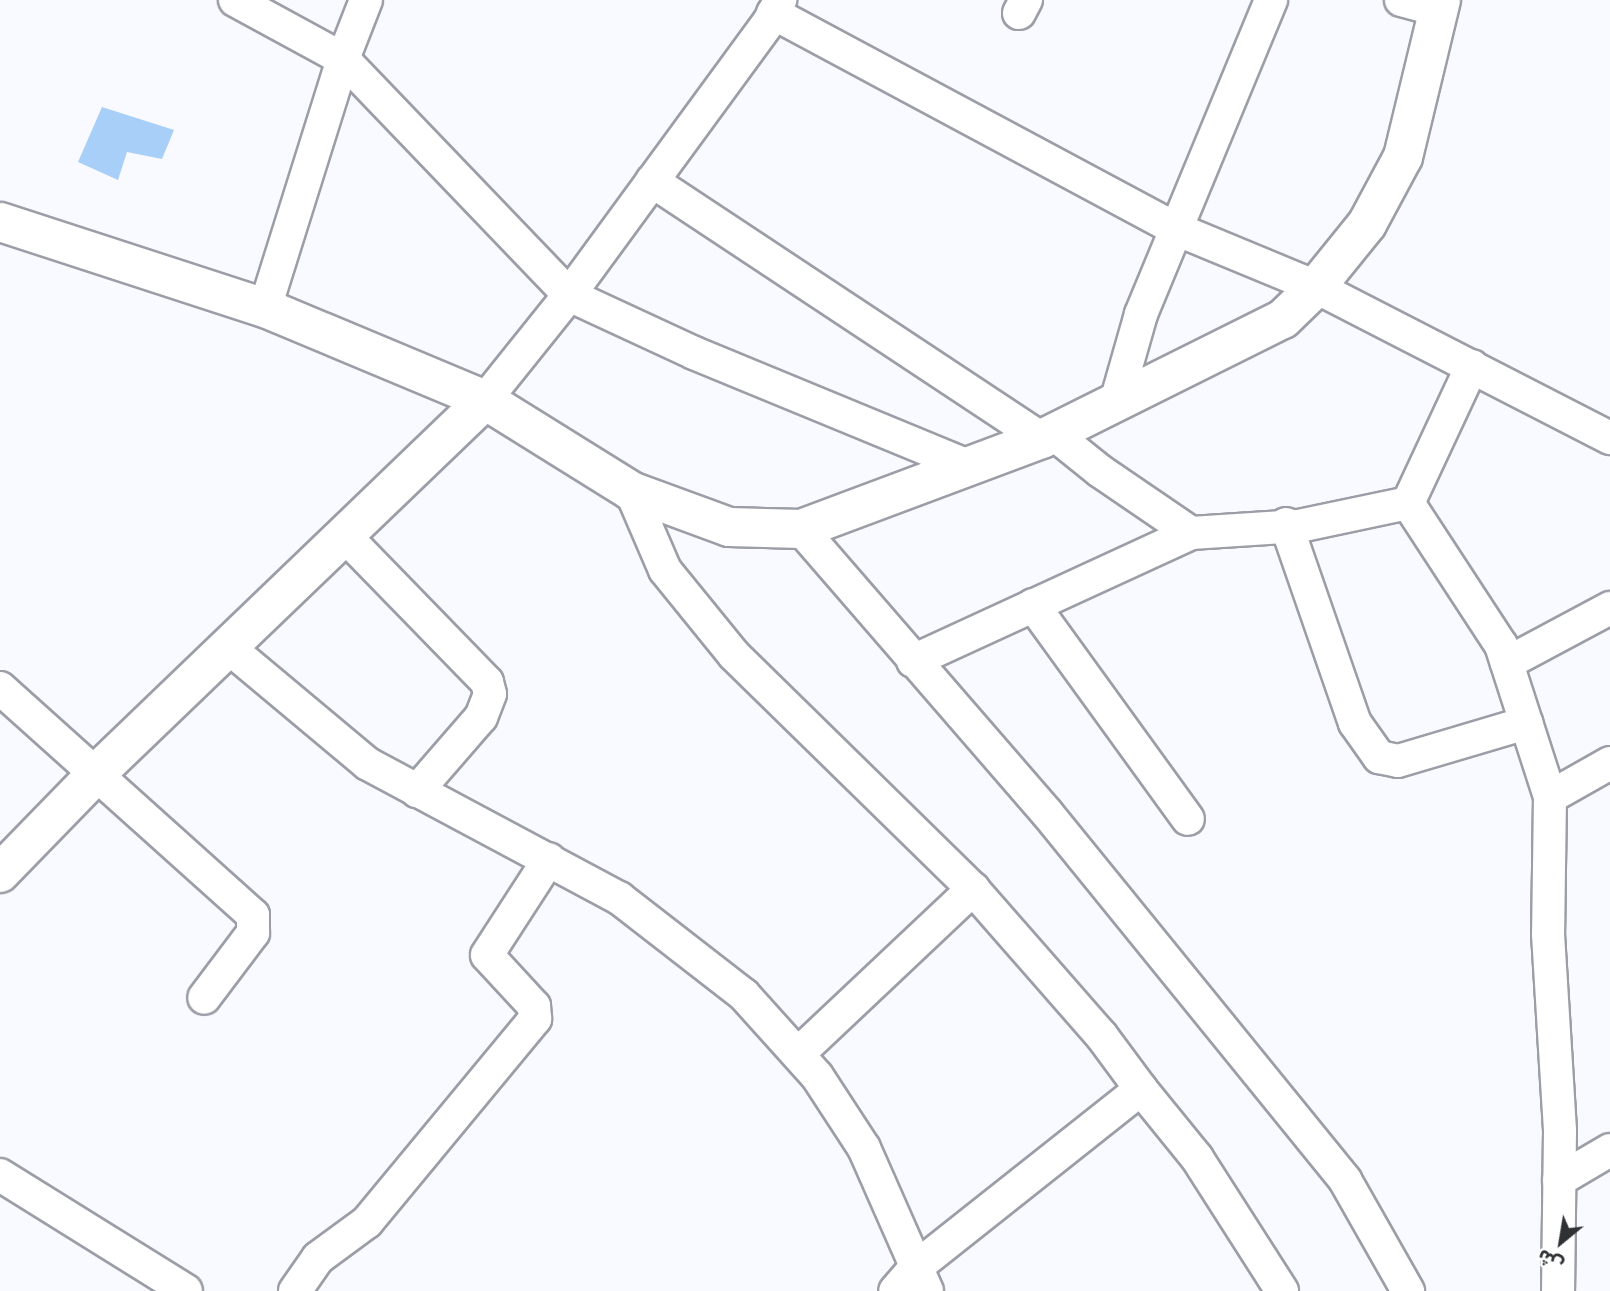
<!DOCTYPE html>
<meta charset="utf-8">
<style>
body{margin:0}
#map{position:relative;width:1610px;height:1291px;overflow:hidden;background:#f9faff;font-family:Figtree,"Noto Sans Arabic",sans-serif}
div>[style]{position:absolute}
.building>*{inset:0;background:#a8cff7}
.roads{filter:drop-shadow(2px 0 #9b9ea7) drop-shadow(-2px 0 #9b9ea7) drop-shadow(0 2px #9b9ea7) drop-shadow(0 -2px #9b9ea7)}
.street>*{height:32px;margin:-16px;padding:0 16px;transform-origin:16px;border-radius:16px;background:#fff}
.secondary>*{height:38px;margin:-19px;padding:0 19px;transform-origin:19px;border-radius:19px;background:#fff}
span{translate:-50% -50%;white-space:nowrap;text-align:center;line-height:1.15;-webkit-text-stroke:5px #fff;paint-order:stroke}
.north{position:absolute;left:1526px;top:1207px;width:70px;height:70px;-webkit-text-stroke:5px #fff;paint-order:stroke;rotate:210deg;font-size:19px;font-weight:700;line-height:28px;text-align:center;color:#303135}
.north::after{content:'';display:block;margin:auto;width:24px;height:32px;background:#303135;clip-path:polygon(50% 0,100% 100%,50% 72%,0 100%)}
</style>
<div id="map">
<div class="building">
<i style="clip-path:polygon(102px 107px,174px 130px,162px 159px,127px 152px,118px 180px,78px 162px)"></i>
</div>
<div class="roads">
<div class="street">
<i style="left:235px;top:0;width:123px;rotate:28.6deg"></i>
<i style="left:343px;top:59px;width:327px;rotate:46.2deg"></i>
<i style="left:569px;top:295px;width:138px;rotate:24.9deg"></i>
<i style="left:694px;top:353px;width:299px;rotate:22.4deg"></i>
<i style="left:1401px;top:0;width:39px;rotate:15deg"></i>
<i style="left:773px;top:13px;width:457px;rotate:28.2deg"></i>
<i style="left:1176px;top:229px;width:152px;rotate:22.5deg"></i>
<i style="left:1316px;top:287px;width:331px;rotate:27.2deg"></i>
<i style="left:1019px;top:13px;width:15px;rotate:-62deg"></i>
<i style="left:652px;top:181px;width:468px;rotate:33.5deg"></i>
<i style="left:265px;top:308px;width:261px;rotate:-72.6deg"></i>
<i style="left:343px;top:59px;width:63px;rotate:-68.7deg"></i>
<i style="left:1472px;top:366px;width:151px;rotate:115deg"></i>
<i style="left:1408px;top:503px;width:170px;rotate:56.8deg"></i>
<i style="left:1501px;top:645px;width:160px;rotate:72.1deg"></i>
<i style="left:1550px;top:797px;width:137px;rotate:90.8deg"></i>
<i style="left:1548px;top:934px;width:197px;rotate:86.5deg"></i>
<i style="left:1560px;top:1131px;width:160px;rotate:90.7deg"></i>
<i style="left:485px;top:400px;width:134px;rotate:-51.3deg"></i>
<i style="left:569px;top:295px;width:338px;rotate:-53.8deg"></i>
<i style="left:769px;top:22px;width:25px;rotate:-63deg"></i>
<i style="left:1116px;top:402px;width:91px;rotate:-74.1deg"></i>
<i style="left:1141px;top:314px;width:340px;rotate:-67.5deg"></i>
<i style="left:1054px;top:434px;width:59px;rotate:38.8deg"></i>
<i style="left:1100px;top:471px;width:110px;rotate:34.3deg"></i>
<i style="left:1191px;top:533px;width:108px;rotate:-3.7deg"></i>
<i style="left:1299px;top:526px;width:111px;rotate:-11.9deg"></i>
<i style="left:631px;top:491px;width:86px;rotate:66.7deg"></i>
<i style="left:665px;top:570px;width:109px;rotate:50.9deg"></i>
<i style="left:734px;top:655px;width:334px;rotate:44.4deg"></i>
<i style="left:973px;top:889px;width:194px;rotate:48.8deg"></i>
<i style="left:1101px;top:1035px;width:67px;rotate:53.5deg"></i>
<i style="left:1141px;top:1089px;width:288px;rotate:141.6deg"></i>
<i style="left:915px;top:1268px;width:30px;rotate:131deg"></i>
<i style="left:1286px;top:524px;width:211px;rotate:70.9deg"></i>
<i style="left:1355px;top:723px;width:42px;rotate:54.8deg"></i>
<i style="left:1379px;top:757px;width:19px;rotate:12deg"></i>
<i style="left:1398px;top:761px;width:134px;rotate:-16.5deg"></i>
<i style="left:801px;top:529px;width:376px;rotate:49.1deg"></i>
<i style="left:1047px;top:813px;width:473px;rotate:50.9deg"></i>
<i style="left:1345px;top:1180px;width:128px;rotate:60.4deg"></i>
<i style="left:344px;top:535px;width:205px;rotate:45.8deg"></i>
<i style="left:487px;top:682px;width:12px;rotate:76deg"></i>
<i style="left:490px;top:694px;width:25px;rotate:111deg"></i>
<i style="left:481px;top:717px;width:98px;rotate:130.9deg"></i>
<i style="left:1033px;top:605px;width:264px;rotate:54.1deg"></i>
<i style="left:228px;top:647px;width:182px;rotate:39.9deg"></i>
<i style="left:368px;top:764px;width:285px;rotate:28.1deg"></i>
<i style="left:619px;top:898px;width:158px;rotate:37.8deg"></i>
<i style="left:744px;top:995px;width:109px;rotate:48deg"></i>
<i style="left:817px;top:1076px;width:86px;rotate:56.9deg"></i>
<i style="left:864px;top:1148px;width:156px;rotate:66.2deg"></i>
<i style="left:913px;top:661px;width:306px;rotate:-24.7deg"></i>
<i style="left:1507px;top:663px;width:117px;rotate:-28.1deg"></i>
<i style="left:0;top:688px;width:340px;rotate:41.9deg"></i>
<i style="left:253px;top:915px;width:18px;rotate:90deg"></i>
<i style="left:253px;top:933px;width:81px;rotate:127deg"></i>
<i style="left:1550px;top:797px;width:69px;rotate:-29.5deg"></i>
<i style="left:798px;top:1054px;width:241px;rotate:-43.3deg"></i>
<i style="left:1141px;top:1089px;width:89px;rotate:50.9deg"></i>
<i style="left:1197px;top:1158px;width:158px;rotate:57.4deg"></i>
<i style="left:0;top:1175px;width:219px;rotate:31.9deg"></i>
<i style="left:1559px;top:1180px;width:59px;rotate:-30.5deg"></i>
<i style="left:295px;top:1291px;width:40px;rotate:-55.1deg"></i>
<i style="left:318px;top:1258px;width:61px;rotate:-36.3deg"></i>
<i style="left:367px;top:1222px;width:264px;rotate:-50.4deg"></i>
<i style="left:535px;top:1019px;width:13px;rotate:-94deg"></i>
<i style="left:534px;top:1006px;width:69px;rotate:-132.7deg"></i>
<i style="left:487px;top:955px;width:114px;rotate:-57.1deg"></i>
</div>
<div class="secondary">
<i style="left:0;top:222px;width:279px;rotate:18deg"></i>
<i style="left:265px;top:308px;width:238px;rotate:22.7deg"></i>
<i style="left:485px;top:400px;width:533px;rotate:136.14deg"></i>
<i style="left:101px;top:769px;width:145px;rotate:134.2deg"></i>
<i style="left:485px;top:400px;width:172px;rotate:31.9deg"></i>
<i style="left:631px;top:491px;width:104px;rotate:20.2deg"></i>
<i style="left:729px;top:527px;width:72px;rotate:1.6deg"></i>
<i style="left:801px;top:529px;width:257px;rotate:-20.5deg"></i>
<i style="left:1042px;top:439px;width:269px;rotate:-26.5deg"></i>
<i style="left:1283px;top:319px;width:46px;rotate:-44.1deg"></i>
<i style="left:1316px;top:287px;width:81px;rotate:-51deg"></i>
<i style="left:1367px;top:224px;width:76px;rotate:-61.8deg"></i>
<i style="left:1403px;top:157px;width:162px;rotate:-76.4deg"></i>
</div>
</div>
<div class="north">ش</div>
</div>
